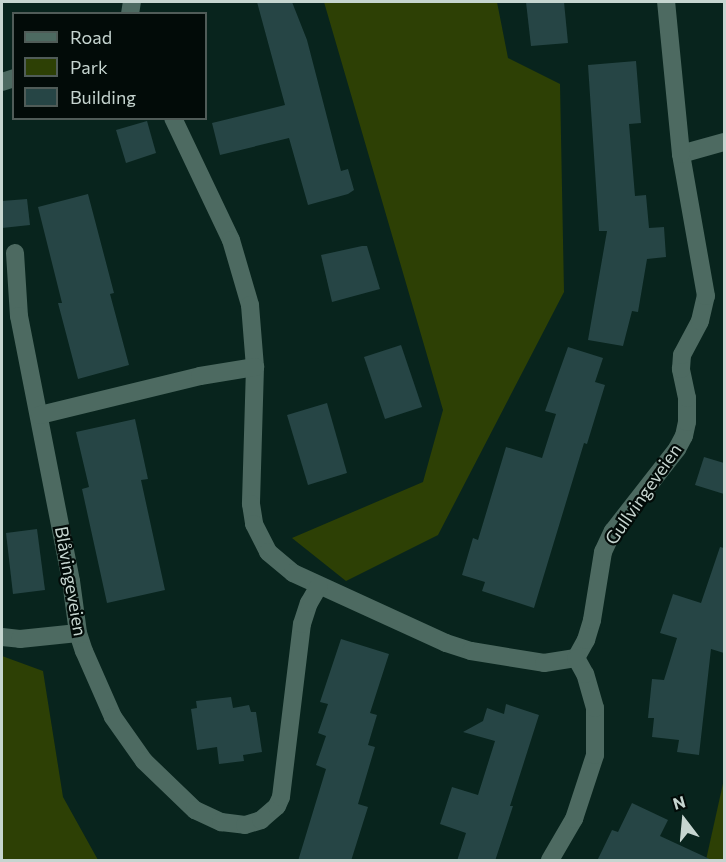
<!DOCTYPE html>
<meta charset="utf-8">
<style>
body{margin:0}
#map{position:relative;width:726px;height:862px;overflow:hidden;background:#08241d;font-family:Commissioner,sans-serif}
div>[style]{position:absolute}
.green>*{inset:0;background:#2d4005}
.building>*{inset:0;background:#264545}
.minor>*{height:18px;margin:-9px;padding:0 9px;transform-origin:9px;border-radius:9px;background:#4d6a61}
span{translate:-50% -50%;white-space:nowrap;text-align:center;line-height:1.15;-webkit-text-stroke:4.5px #020b08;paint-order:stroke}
.street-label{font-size:18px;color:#c6d5d0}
.frame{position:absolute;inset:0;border:3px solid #c6d5d0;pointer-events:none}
.legend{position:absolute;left:12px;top:12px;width:195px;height:108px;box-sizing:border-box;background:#020b08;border:2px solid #505c58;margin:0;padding:8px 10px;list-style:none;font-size:18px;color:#c6d5d0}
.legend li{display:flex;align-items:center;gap:12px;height:30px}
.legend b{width:30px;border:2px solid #505c58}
.north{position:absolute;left:654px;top:790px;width:60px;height:60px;-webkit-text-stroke:4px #020b08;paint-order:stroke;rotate:344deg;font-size:16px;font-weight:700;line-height:24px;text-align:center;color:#c6d5d0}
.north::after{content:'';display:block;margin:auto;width:21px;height:27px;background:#c6d5d0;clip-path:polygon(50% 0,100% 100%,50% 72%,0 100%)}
</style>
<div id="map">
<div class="green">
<i style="clip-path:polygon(324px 2px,497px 2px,508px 58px,560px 84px,564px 292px,438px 535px,346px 581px,292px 538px,423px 482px,443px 410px)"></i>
<i style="clip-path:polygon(2px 656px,43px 671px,63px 797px,98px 860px,2px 860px)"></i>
<i style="clip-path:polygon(724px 779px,724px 860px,706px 860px)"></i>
</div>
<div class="building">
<i style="clip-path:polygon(257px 2px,292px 2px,307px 40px,341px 171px,348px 169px,354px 190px,348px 194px,308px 205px,289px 138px,220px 155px,212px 123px,285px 105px)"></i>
<i style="clip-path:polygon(526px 2px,564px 2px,568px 43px,531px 46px)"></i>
<i style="clip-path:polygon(636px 61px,641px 123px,629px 124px,635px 196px,646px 195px,649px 228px,664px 227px,666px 257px,647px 259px,638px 312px,632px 311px,623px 346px,588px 340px,607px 231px,599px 231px,588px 65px)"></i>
<i style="clip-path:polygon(147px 121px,156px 153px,126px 163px,116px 130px)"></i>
<i style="clip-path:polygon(88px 194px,114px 293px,110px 294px,129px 365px,78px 379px,58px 303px,62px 303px,38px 207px)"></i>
<i style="clip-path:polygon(27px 199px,30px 225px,2px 228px,2px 201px)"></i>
<i style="clip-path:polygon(362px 246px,367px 246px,380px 289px,332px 302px,321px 255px)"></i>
<i style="clip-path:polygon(401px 345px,422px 407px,385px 419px,364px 357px)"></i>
<i style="clip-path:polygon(568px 347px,603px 358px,595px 382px,605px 385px,587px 444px,584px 443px,534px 608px,482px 591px,485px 582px,462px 575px,473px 538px,478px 540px,506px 447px,542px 458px,556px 414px,545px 411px)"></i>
<i style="clip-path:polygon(327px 403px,347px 473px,308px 485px,287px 415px)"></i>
<i style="clip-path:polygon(135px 419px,148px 479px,141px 480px,165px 590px,107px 603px,82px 489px,89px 487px,76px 432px)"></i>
<i style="clip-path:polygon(704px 457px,724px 463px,724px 494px,695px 485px)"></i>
<i style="clip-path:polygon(37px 529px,45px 590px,13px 594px,6px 533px)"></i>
<i style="clip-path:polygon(720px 547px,724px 548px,724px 653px,711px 649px,699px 755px,677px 752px,679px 740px,652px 737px,654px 718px,648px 718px,652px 679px,664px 680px,677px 638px,660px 633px,673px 594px,701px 603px)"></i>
<i style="clip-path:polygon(341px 639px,389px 654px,370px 713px,377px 715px,368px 745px,375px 747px,358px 804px,368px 807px,351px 861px,298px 861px,326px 769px,316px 765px,326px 736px,318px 733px,328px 704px,320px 702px)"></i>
<i style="clip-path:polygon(231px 697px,233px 708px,249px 705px,251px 712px,256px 712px,262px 752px,243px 755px,244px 761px,219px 764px,217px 747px,197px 750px,191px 709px,197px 708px,196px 701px)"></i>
<i style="clip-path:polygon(506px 704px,539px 715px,510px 806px,513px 806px,495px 861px,457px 861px,466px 833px,440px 824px,452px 787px,478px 795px,495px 741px,463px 732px,483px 721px,487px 708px,504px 714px)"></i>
<i style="clip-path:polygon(632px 803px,668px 820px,660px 836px,714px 861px,597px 861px,612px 830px,618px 832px)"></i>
</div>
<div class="minor">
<i style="left:130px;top:14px;width:12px;rotate:-81deg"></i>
<i style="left:2px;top:82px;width:13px;rotate:-18deg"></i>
<i style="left:173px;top:118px;width:135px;rotate:64.6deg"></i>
<i style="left:231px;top:240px;width:68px;rotate:73.7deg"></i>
<i style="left:250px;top:305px;width:62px;rotate:85.4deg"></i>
<i style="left:255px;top:367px;width:137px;rotate:91.7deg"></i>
<i style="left:251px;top:504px;width:20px;rotate:81deg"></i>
<i style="left:254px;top:524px;width:31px;rotate:63deg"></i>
<i style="left:268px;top:552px;width:33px;rotate:40deg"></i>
<i style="left:293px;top:573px;width:168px;rotate:24.6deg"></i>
<i style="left:446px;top:643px;width:26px;rotate:18deg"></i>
<i style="left:471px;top:651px;width:74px;rotate:9.3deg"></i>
<i style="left:544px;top:663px;width:32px;rotate:-9deg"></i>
<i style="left:681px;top:154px;width:45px;rotate:-15.6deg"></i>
<i style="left:15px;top:253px;width:63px;rotate:86.4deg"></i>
<i style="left:19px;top:316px;width:270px;rotate:78.9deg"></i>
<i style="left:71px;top:581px;width:52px;rotate:82.3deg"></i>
<i style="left:78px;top:633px;width:19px;rotate:72deg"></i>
<i style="left:84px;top:651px;width:72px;rotate:66.3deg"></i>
<i style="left:113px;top:717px;width:54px;rotate:54.8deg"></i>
<i style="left:144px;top:761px;width:71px;rotate:43.9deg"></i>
<i style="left:195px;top:810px;width:29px;rotate:25deg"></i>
<i style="left:221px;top:822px;width:24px;rotate:7deg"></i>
<i style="left:245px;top:825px;width:17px;rotate:-17deg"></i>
<i style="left:261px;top:820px;width:21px;rotate:-41deg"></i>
<i style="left:277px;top:806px;width:10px;rotate:-66deg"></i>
<i style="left:281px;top:797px;width:174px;rotate:-83.1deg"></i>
<i style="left:302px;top:624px;width:22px;rotate:-72deg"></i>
<i style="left:309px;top:603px;width:20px;rotate:-60deg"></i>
<i style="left:40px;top:415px;width:165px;rotate:-13.7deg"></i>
<i style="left:200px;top:376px;width:56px;rotate:-9.3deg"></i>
<i style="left:2px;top:637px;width:18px;rotate:6deg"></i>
<i style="left:20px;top:639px;width:58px;rotate:-5.9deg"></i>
<i style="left:576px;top:658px;width:21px;rotate:-61deg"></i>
<i style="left:586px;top:640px;width:21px;rotate:-73deg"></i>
<i style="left:592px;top:620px;width:69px;rotate:-80.8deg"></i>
<i style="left:603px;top:552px;width:23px;rotate:-65deg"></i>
<i style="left:613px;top:531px;width:104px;rotate:-52deg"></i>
<i style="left:677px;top:449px;width:15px;rotate:-62deg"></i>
<i style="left:684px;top:436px;width:14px;rotate:-78deg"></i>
<i style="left:687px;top:422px;width:24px;rotate:-90deg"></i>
<i style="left:687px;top:398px;width:30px;rotate:-102deg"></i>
<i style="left:681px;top:369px;width:14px;rotate:-86deg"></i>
<i style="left:682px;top:355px;width:38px;rotate:-62deg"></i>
<i style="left:700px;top:321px;width:26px;rotate:-77deg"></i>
<i style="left:706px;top:296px;width:144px;rotate:-100deg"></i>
<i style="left:681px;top:154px;width:153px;rotate:-95.6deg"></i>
<i style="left:550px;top:860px;width:48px;rotate:-59.7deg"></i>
<i style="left:574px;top:819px;width:67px;rotate:-71.8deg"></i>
<i style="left:595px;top:755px;width:47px;rotate:-90deg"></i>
<i style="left:595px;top:708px;width:35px;rotate:-106deg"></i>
<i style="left:585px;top:674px;width:18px;rotate:-119deg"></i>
</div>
<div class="street-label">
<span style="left:643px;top:494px;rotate:-55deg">Gullvingeveien</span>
<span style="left:71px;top:581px;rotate:80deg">Blåvingeveien</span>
</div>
<div class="frame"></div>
<ul class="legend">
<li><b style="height:8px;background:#4d6a61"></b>Road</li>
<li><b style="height:16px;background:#2d4005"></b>Park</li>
<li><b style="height:16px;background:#264545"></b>Building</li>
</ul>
<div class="north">N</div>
</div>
